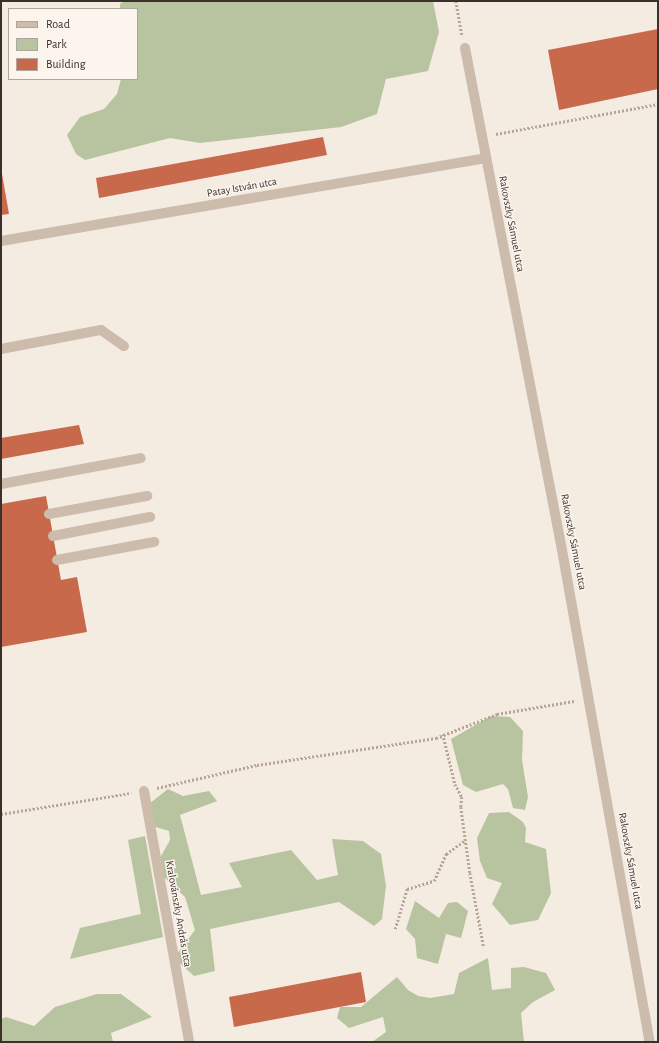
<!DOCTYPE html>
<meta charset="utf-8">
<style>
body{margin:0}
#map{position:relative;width:659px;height:1043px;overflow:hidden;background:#f4ebe1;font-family:"Alegreya Sans",sans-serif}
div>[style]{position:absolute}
.green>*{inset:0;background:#b8c4a0}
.building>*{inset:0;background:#c8694b}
.path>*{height:2.5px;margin-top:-1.25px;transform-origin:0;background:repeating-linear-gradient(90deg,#b9a596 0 2px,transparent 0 4px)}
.minor>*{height:10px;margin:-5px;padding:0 5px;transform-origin:5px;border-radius:5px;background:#cdbbac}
span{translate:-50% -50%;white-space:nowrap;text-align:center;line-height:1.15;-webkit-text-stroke:3px #fbf5ee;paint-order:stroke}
.street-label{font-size:11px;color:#3b302b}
.frame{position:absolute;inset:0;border:2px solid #3b302b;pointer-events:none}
.legend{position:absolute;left:8px;top:8px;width:130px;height:72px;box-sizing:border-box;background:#fbf5ee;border:1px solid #aea6a0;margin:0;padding:5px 7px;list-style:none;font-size:12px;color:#3b302b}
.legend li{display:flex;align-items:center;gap:8px;height:20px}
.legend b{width:20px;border:1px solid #aea6a0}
</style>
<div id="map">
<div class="green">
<i style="clip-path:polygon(124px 1px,433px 1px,439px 32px,428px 71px,386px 79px,377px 114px,341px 127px,200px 143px,170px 138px,85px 160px,76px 154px,67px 135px,80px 117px,104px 109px,117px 94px,121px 79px,137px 79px,137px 9px,120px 9px,120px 4px)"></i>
<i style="clip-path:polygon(491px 716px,510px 717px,523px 731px,522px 760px,528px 797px,525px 810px,513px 808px,508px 789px,503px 784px,476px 792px,463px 785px,451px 739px)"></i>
<i style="clip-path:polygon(168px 789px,183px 796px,209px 791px,217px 801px,180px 815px,201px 895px,242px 887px,229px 863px,291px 850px,317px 880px,338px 875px,332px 839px,363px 841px,381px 854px,386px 886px,382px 919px,374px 926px,339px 902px,210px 929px,215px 971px,194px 976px,174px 958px,195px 930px,185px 897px,164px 877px,160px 858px,170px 840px,169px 831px,149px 825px,145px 807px)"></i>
<i style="clip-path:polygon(509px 812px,523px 822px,526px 828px,525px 842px,546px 849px,551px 893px,538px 920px,510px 925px,492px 904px,502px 883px,487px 878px,480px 861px,477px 838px,489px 813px)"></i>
<i style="clip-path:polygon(145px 836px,163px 937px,70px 959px,80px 928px,141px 914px,128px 840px)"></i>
<i style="clip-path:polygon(415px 901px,439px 918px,448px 903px,457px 902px,468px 911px,461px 938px,446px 934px,438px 964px,417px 958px,415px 939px,406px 929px)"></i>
<i style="clip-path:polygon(488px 958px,492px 990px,511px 988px,511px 968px,524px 967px,546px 973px,555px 990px,533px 1002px,521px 1013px,524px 1042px,372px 1042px,386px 1032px,383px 1017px,349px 1028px,337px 1018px,340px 1007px,361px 1007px,397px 977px,408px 990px,418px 996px,430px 998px,454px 994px,459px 973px)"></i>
<i style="clip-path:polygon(97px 994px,121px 994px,152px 1017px,111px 1033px,113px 1042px,1px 1042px,1px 1019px,6px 1017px,34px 1026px,55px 1007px)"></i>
</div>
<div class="building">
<i style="clip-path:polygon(658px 29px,658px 89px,559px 110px,548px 50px)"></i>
<i style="clip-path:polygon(323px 137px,327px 155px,99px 198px,96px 178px)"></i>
<i style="clip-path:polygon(2px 174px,9px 214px,1px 215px,1px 175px)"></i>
<i style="clip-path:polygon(79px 425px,84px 444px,1px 459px,1px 438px)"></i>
<i style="clip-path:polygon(46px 496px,61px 580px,77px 577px,87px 632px,1px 647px,1px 504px)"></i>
<i style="clip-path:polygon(361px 972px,366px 1002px,234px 1027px,229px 997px)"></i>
</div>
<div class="path">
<i style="left:456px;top:1px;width:36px;rotate:80deg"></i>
<i style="left:496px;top:134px;width:165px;rotate:-10.5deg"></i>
<i style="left:443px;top:734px;width:51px;rotate:76.5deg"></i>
<i style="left:455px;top:784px;width:15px;rotate:62deg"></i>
<i style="left:462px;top:797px;width:10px;rotate:96deg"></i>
<i style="left:461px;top:807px;width:67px;rotate:82.2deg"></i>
<i style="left:470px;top:873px;width:76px;rotate:79.4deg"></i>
<i style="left:157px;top:788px;width:103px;rotate:-13deg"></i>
<i style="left:257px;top:765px;width:181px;rotate:-8.6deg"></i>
<i style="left:436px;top:738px;width:66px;rotate:-21.5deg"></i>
<i style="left:497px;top:714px;width:78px;rotate:-9.6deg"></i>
<i style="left:1px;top:814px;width:132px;rotate:-9.2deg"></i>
<i style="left:395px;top:929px;width:42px;rotate:-73.3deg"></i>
<i style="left:407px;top:889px;width:28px;rotate:-17deg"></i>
<i style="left:434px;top:881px;width:30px;rotate:-66deg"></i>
<i style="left:446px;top:854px;width:24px;rotate:-36deg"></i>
</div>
<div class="minor">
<i style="left:465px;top:48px;width:511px;rotate:79.06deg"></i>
<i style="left:562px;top:550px;width:500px;rotate:79.9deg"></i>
<i style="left:1px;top:241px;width:492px;rotate:-9.7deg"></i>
<i style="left:1px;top:349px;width:102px;rotate:-10.8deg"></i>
<i style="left:101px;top:330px;width:28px;rotate:35deg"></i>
<i style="left:1px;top:484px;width:142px;rotate:-10.5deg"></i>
<i style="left:49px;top:514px;width:100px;rotate:-10.4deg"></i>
<i style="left:53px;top:536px;width:99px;rotate:-11.1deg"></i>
<i style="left:57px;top:560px;width:99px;rotate:-10.5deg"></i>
<i style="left:144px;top:791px;width:255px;rotate:79.8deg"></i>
</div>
<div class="street-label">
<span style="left:242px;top:188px;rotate:-10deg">Patay István utca</span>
<span style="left:511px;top:224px;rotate:79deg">Rakovszky Sámuel utca</span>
<span style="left:573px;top:542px;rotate:79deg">Rakovszky Sámuel utca</span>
<span style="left:630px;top:861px;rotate:80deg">Rakovszky Sámuel utca</span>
<span style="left:178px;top:914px;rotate:80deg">Kralovánszky András utca</span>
</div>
<div class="frame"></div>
<ul class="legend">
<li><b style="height:5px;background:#cdbbac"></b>Road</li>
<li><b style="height:11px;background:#b8c4a0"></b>Park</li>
<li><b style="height:11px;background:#c8694b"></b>Building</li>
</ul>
</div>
